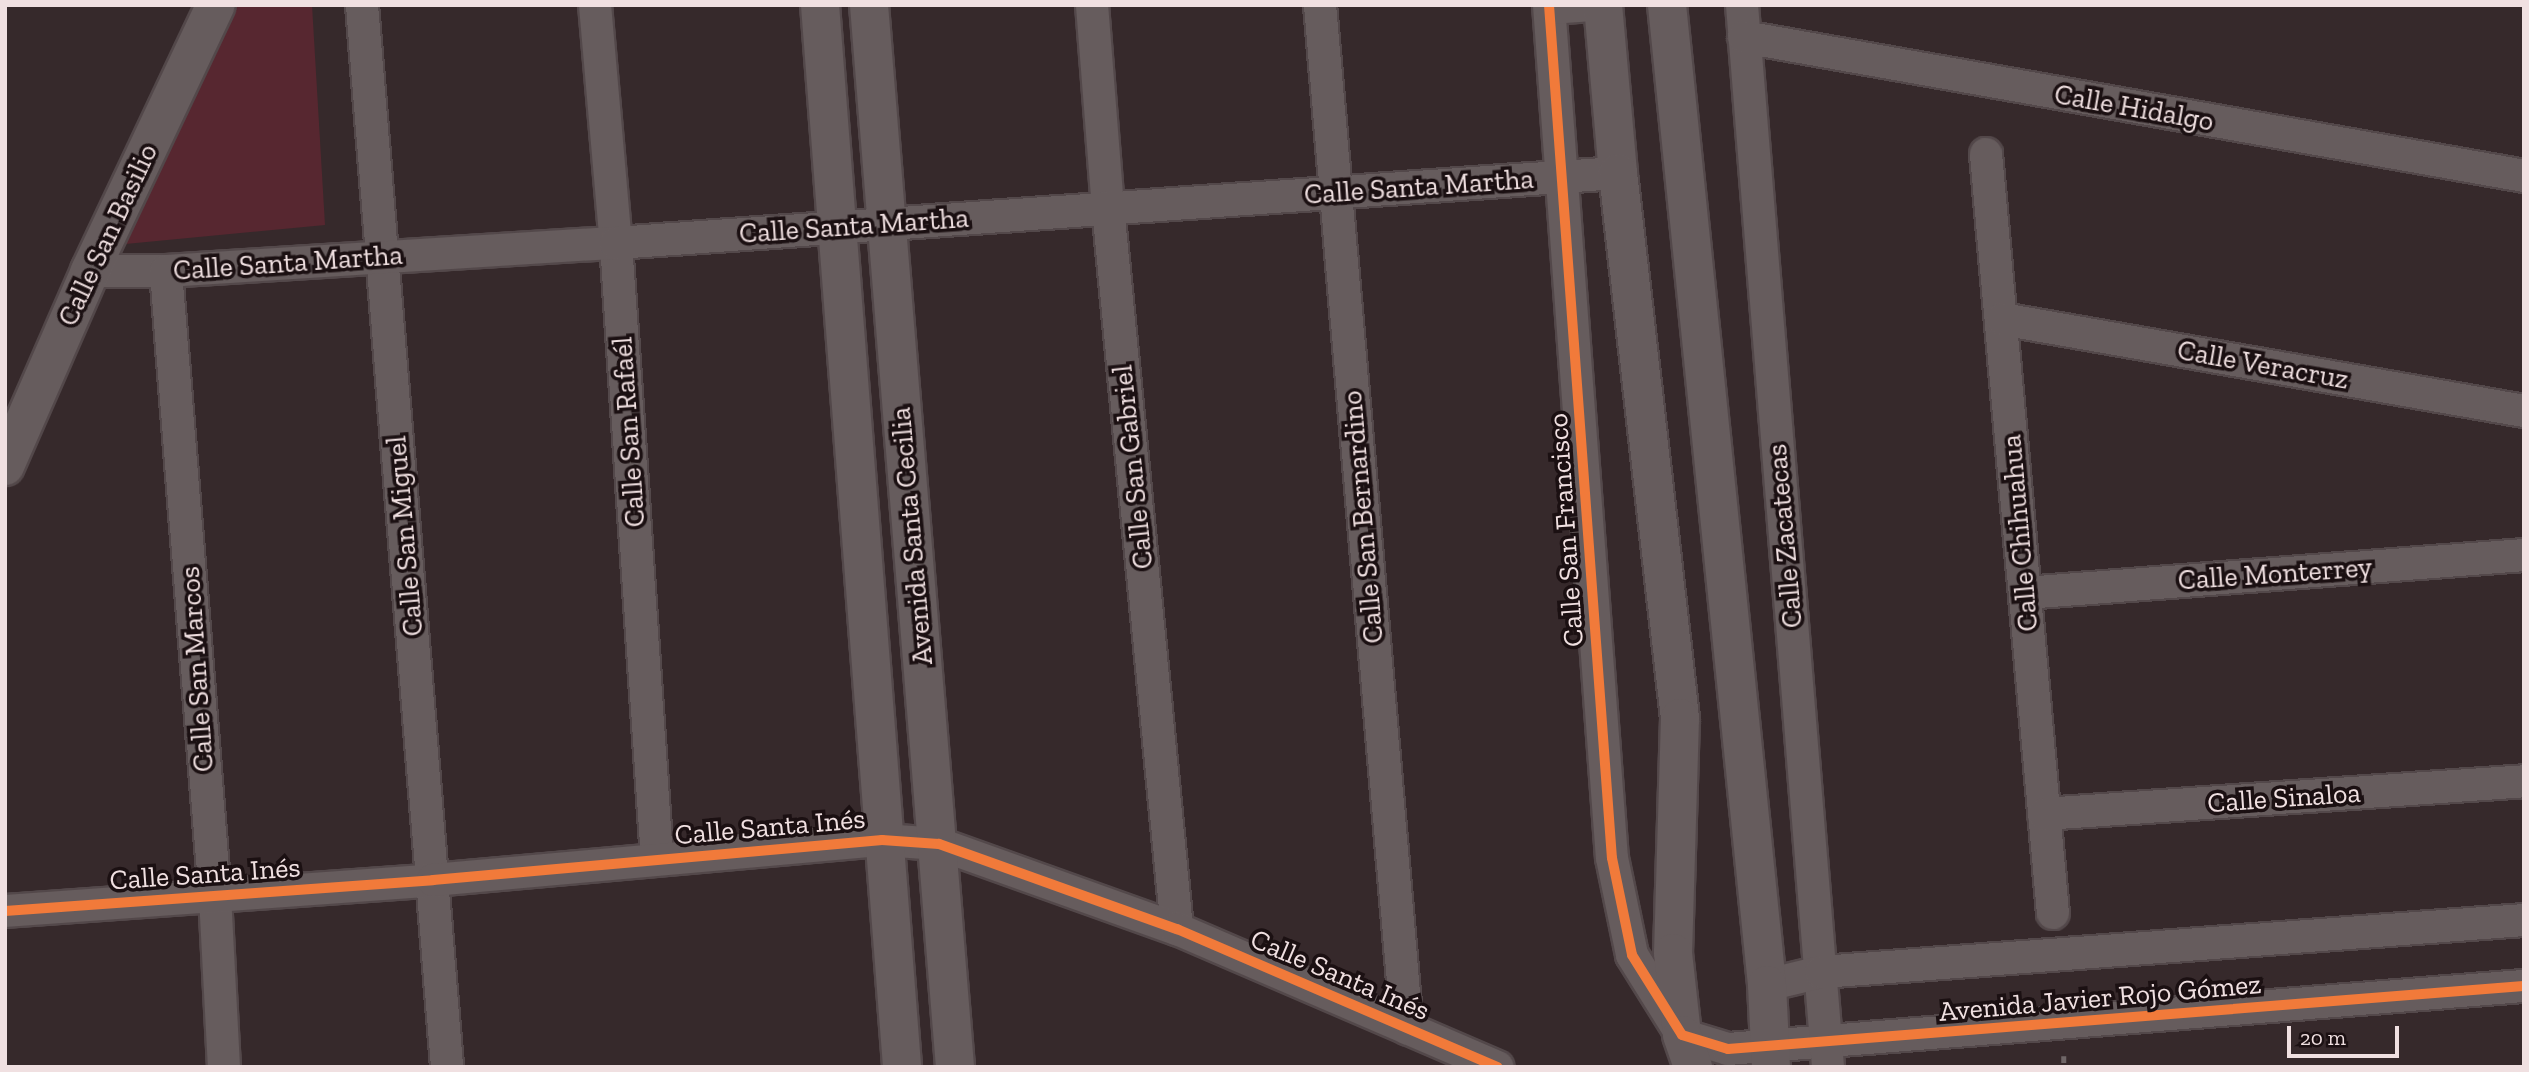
<!DOCTYPE html>
<meta charset="utf-8">
<style>
body{margin:0}
#map{position:relative;width:2529px;height:1072px;overflow:hidden;background:#36292b;font-family:"Zilla Slab",serif}
div>[style]{position:absolute}
.green>*{inset:0;background:#572730}
.path>*{height:4.5px;margin-top:-2.25px;transform-origin:0;background:repeating-linear-gradient(90deg,#6f6667 0 7px,transparent 0 10.5px)}
.roads{filter:drop-shadow(2px 0 #53484a) drop-shadow(-2px 0 #53484a) drop-shadow(0 2px #53484a) drop-shadow(0 -2px #53484a)}
.minor>*{height:32px;margin:-16px;padding:0 16px;transform-origin:16px;border-radius:16px;background:#665c5d}
.tertiary>*{height:38px;margin:-19px;padding:0 19px;transform-origin:19px;border-radius:19px;background:#665c5d}
.secondary>*{height:38px;margin:-19px;padding:0 19px;transform-origin:19px;border-radius:19px;background:#665c5d}
.cycleway>*{height:10px;margin:-5px;padding:0 5px;transform-origin:5px;border-radius:5px;background:#f17a3a}
span{translate:-50% -50%;white-space:nowrap;text-align:center;line-height:1.15;-webkit-text-stroke:7px #1b1012;paint-order:stroke}
.street-label{font-size:28px;color:#f0e0e1}
.frame{position:absolute;inset:0;border:7px solid #f0e0e1;pointer-events:none}
.scale{position:absolute;left:2287px;top:1026px;width:112px;height:32px;box-sizing:border-box;border:4px solid #f0e0e1;border-top:0;padding-left:9px;font-size:21px;line-height:24px;white-space:nowrap;color:#f0e0e1;-webkit-text-stroke:5px #1b1012;paint-order:stroke}
</style>
<div id="map">
<div class="green">
<i style="clip-path:polygon(228px 5px,312px 5px,325px 225px,115px 245px)"></i>
</div>
<div class="path">
<i style="left:2064px;top:1056px;width:11px;rotate:90deg"></i>
</div>
<div class="roads">
<div class="minor">
<i style="left:362px;top:5px;width:1065px;rotate:85.42deg"></i>
<i style="left:595px;top:5px;width:239px;rotate:85deg"></i>
<i style="left:616px;top:243px;width:617px;rotate:86.19deg"></i>
<i style="left:1092px;top:5px;width:203px;rotate:85.5deg"></i>
<i style="left:1108px;top:207px;width:725px;rotate:84.54deg"></i>
<i style="left:1320px;top:5px;width:1027px;rotate:85.14deg"></i>
<i style="left:1549px;top:5px;width:855px;rotate:85.78deg"></i>
<i style="left:1612px;top:858px;width:99px;rotate:78.3deg"></i>
<i style="left:1632px;top:955px;width:94px;rotate:58deg"></i>
<i style="left:1682px;top:1035px;width:48px;rotate:16.9deg"></i>
<i style="left:1728px;top:1049px;width:798px;rotate:-4.53deg"></i>
<i style="left:1742px;top:5px;width:1065px;rotate:85.37deg"></i>
<i style="left:1550px;top:8px;width:39px;rotate:-4deg"></i>
<i style="left:1744px;top:37px;width:792px;rotate:10.1deg"></i>
<i style="left:1986px;top:154px;width:762px;rotate:84.96deg"></i>
<i style="left:90px;top:271px;width:76px"></i>
<i style="left:166px;top:271px;width:451px;rotate:-3.6deg"></i>
<i style="left:616px;top:243px;width:1004px;rotate:-4deg"></i>
<i style="left:166px;top:271px;width:627px;rotate:85.52deg"></i>
<i style="left:215px;top:896px;width:171px;rotate:87deg"></i>
<i style="left:2002px;top:319px;width:530px;rotate:10deg"></i>
<i style="left:2025px;top:593px;width:500px;rotate:-4.35deg"></i>
<i style="left:2044px;top:814px;width:481px;rotate:-3.9deg"></i>
<i style="left:5px;top:911px;width:429px;rotate:-4.1deg"></i>
<i style="left:433px;top:880px;width:451px;rotate:-5.1deg"></i>
<i style="left:882px;top:840px;width:57px;rotate:4deg"></i>
<i style="left:939px;top:844px;width:253px;rotate:19.7deg"></i>
<i style="left:1177px;top:929px;width:349px;rotate:23.3deg"></i>
<i style="left:1767px;top:985px;width:56px;rotate:-13.5deg"></i>
<i style="left:1821px;top:972px;width:705px;rotate:-4.23deg"></i>
</div>
<div class="tertiary">
<i style="left:820px;top:5px;width:1065px;rotate:85.58deg"></i>
<i style="left:869px;top:5px;width:1065px;rotate:85.37deg"></i>
<i style="left:5px;top:466px;width:213px;rotate:-66.4deg"></i>
<i style="left:90px;top:271px;width:294px;rotate:-64.7deg"></i>
</div>
<div class="secondary">
<i style="left:1603px;top:5px;width:169px;rotate:84.9deg"></i>
<i style="left:1618px;top:173px;width:549px;rotate:83.51deg"></i>
<i style="left:1680px;top:718px;width:235px;rotate:91.7deg"></i>
<i style="left:1673px;top:953px;width:82px;rotate:83.7deg"></i>
<i style="left:1682px;top:1035px;width:34px;rotate:71deg"></i>
<i style="left:1667px;top:5px;width:985px;rotate:84.17deg"></i>
<i style="left:1767px;top:985px;width:82px;rotate:87.2deg"></i>
</div>
</div>
<div class="cycleway">
<i style="left:1549px;top:5px;width:855px;rotate:85.78deg"></i>
<i style="left:1612px;top:858px;width:99px;rotate:78.3deg"></i>
<i style="left:1632px;top:955px;width:94px;rotate:58deg"></i>
<i style="left:1682px;top:1035px;width:48px;rotate:16.9deg"></i>
<i style="left:1728px;top:1049px;width:798px;rotate:-4.53deg"></i>
<i style="left:5px;top:911px;width:429px;rotate:-4.1deg"></i>
<i style="left:433px;top:880px;width:451px;rotate:-5.1deg"></i>
<i style="left:882px;top:840px;width:57px;rotate:4deg"></i>
<i style="left:939px;top:844px;width:253px;rotate:19.7deg"></i>
<i style="left:1177px;top:929px;width:349px;rotate:23.3deg"></i>
</div>
<div class="street-label">
<span style="left:2134px;top:108px;rotate:10deg">Calle Hidalgo</span>
<span style="left:1419px;top:187px;rotate:-4deg">Calle Santa Martha</span>
<span style="left:854px;top:226px;rotate:-4deg">Calle Santa Martha</span>
<span style="left:108px;top:235px;rotate:-65deg">Calle San Basilio</span>
<span style="left:288px;top:263px;rotate:-4deg">Calle Santa Martha</span>
<span style="left:2263px;top:365px;rotate:10deg">Calle Veracruz</span>
<span style="left:629px;top:432px;rotate:-94deg">Calle San Rafaél</span>
<span style="left:1133px;top:467px;rotate:-96deg">Calle San Gabriel</span>
<span style="left:1363px;top:517px;rotate:-95deg">Calle San Bernardino</span>
<span style="left:1566px;top:530px;rotate:-94deg">Calle San Francisco</span>
<span style="left:2020px;top:533px;rotate:-95deg">Calle Chihuahua</span>
<span style="left:405px;top:536px;rotate:-95deg">Calle San Miguel</span>
<span style="left:912px;top:536px;rotate:-95deg">Avenida Santa Cecilia</span>
<span style="left:1785px;top:536px;rotate:-95deg">Calle Zacatecas</span>
<span style="left:2275px;top:574px;rotate:-4deg">Calle Monterrey</span>
<span style="left:197px;top:669px;rotate:-94deg">Calle San Marcos</span>
<span style="left:2284px;top:798px;rotate:-4deg">Calle Sinaloa</span>
<span style="left:770px;top:827px;rotate:-5deg">Calle Santa Inés</span>
<span style="left:205px;top:874px;rotate:-4deg">Calle Santa Inés</span>
<span style="left:1340px;top:975px;rotate:23deg">Calle Santa Inés</span>
<span style="left:2100px;top:998px;rotate:-5deg">Avenida Javier Rojo Gómez</span>
</div>
<div class="frame"></div>
<div class="scale">20 m</div>
</div>
